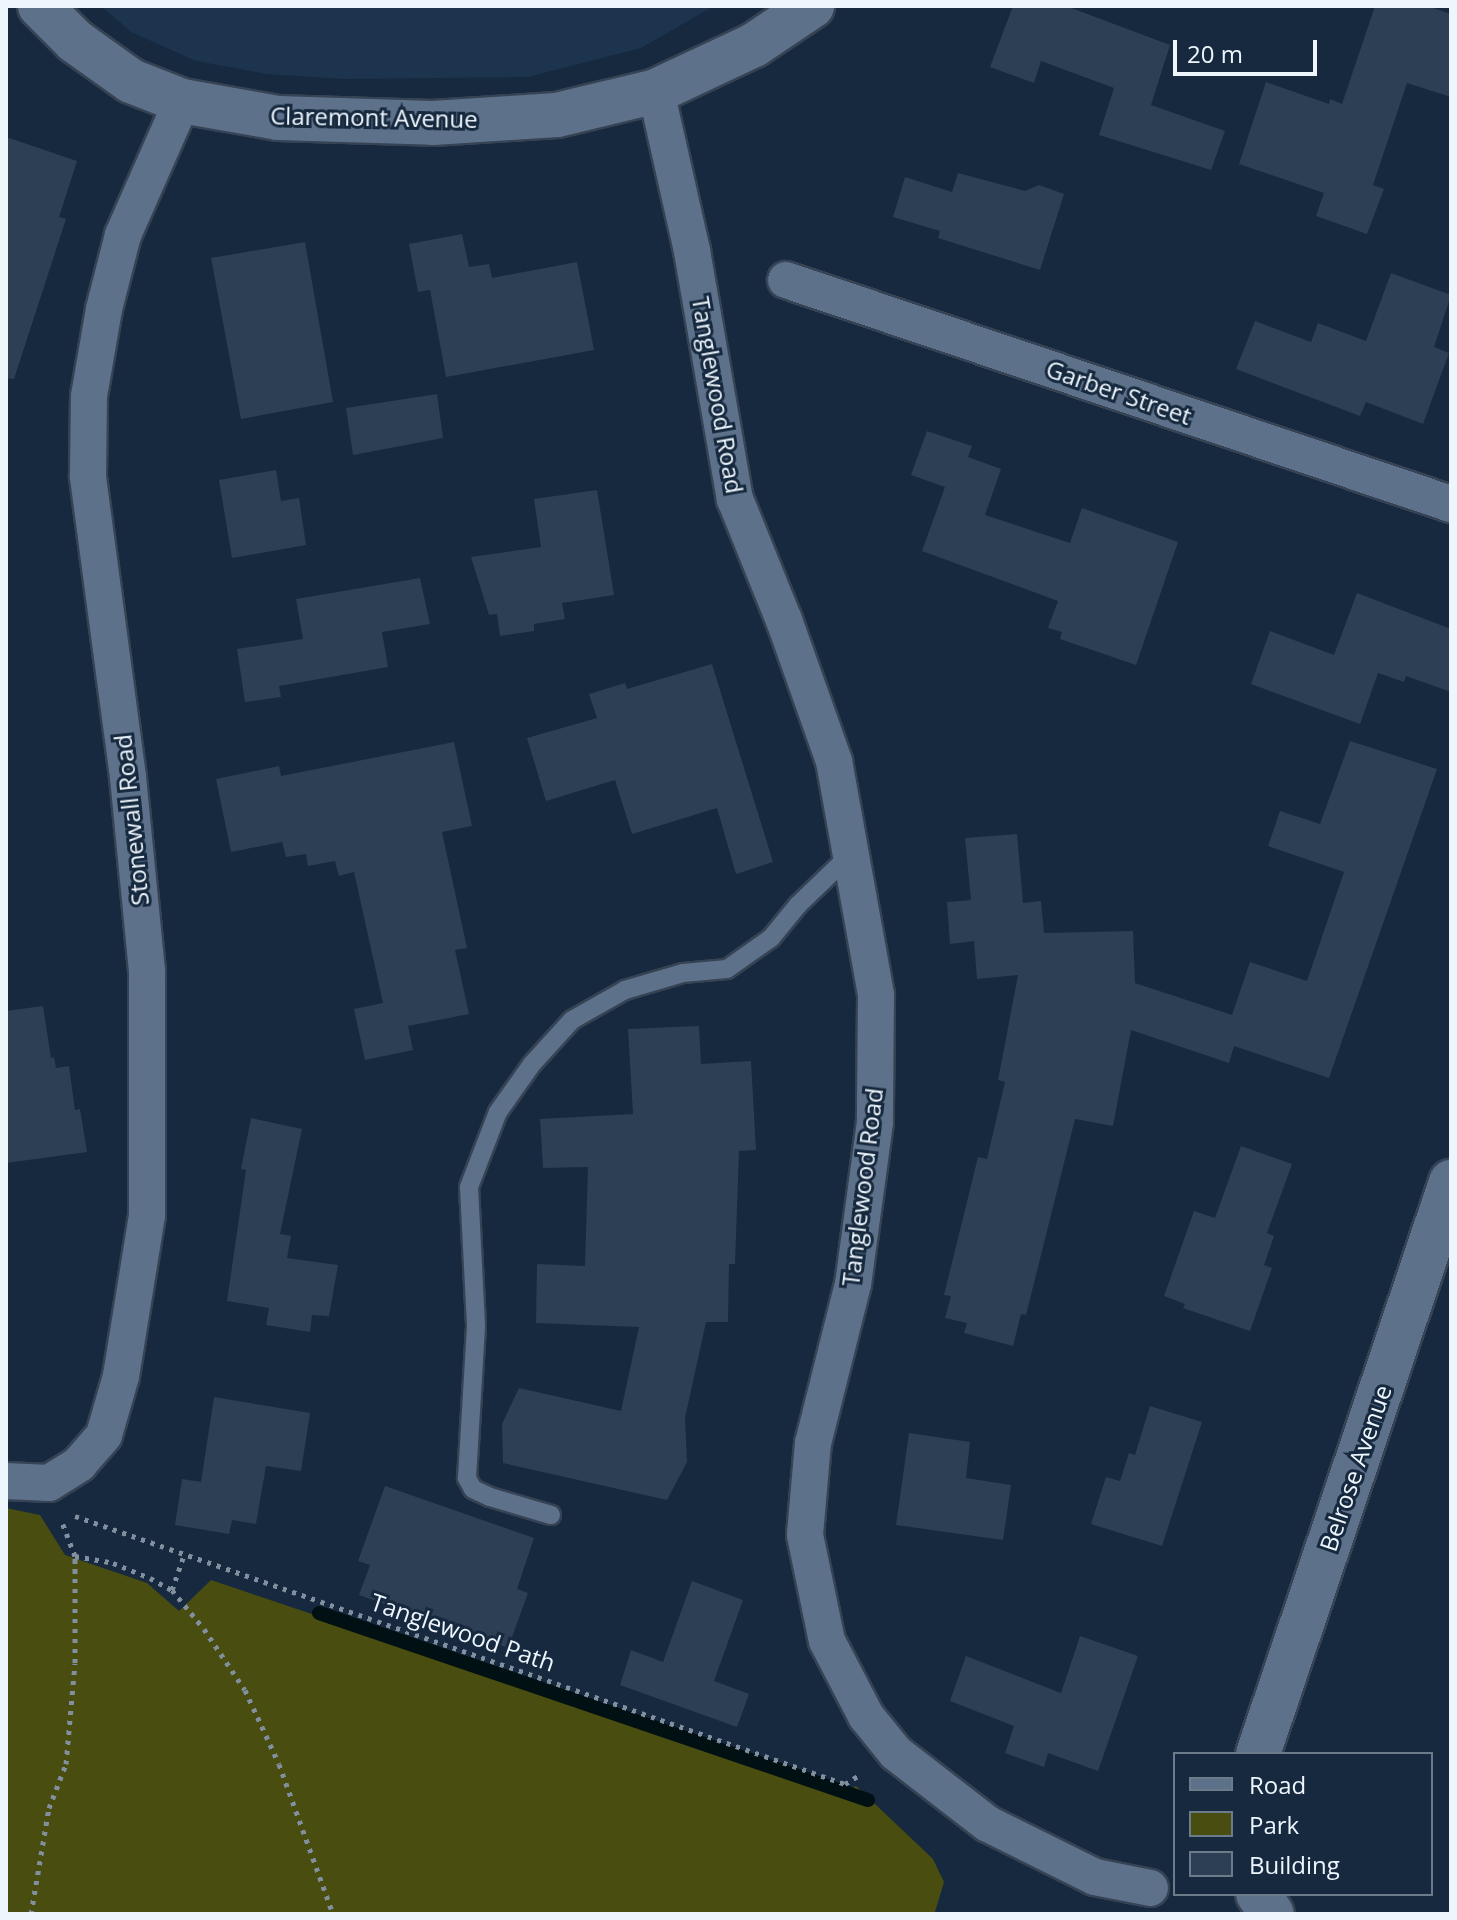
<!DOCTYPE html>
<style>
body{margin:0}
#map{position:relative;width:1457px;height:1920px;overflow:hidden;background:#16293e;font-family:"Open Sans",sans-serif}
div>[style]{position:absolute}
.built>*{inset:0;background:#1c344e}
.green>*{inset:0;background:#494d10}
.stream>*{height:14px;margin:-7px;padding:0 7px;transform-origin:7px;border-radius:7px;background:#011013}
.building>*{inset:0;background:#2c3f55}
.path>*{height:5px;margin-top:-2.5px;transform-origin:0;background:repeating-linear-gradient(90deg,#828f9e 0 4px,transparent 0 10px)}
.roads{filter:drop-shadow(2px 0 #364354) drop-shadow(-2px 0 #364354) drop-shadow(0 2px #364354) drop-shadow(0 -2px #364354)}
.service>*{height:18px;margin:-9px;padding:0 9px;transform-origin:9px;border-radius:9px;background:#5d728a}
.minor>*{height:36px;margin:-18px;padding:0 18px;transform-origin:18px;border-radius:18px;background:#5d728a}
.tertiary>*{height:44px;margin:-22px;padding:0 22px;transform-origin:22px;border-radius:22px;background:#5d728a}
.secondary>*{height:44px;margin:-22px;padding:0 22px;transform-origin:22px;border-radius:22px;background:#5d728a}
span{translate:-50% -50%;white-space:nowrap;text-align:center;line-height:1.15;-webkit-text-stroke:6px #16293e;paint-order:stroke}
.street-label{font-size:24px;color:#edf5fd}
.frame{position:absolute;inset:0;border:8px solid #edf5fd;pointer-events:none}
.legend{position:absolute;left:1173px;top:1752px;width:260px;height:144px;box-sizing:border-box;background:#16293e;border:2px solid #6c7b8a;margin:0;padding:10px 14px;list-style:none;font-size:24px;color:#edf5fd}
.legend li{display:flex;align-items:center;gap:16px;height:40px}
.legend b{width:40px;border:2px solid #6c7b8a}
.scale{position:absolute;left:1173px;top:40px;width:144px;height:36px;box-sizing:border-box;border:4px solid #edf5fd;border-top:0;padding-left:10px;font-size:24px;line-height:28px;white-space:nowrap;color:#edf5fd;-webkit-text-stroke:6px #16293e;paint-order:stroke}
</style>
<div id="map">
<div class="built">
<i style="clip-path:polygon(101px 6px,714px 6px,641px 48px,528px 77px,344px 79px,267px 74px,196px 61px,131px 32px)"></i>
</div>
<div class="green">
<i style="clip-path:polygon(6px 1508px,40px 1515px,65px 1555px,147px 1583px,179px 1611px,211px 1580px,842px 1793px,856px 1786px,933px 1859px,944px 1882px,935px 1912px,6px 1914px)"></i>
</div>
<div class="stream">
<i style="left:319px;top:1613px;width:580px;rotate:18.81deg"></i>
</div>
<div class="building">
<i style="clip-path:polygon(1013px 6px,1066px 6px,1170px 45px,1151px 105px,1225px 131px,1211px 170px,1099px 135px,1114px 88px,1041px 61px,1034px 83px,990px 67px)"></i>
<i style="clip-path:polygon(1375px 6px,1427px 6px,1451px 14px,1451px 97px,1407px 83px,1373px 185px,1384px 189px,1367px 234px,1316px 216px,1324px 193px,1239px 164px,1266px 82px,1329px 104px,1330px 99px,1342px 104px)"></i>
<i style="clip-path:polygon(6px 137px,77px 161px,59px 217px,66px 219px,14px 379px,6px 378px)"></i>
<i style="clip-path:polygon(958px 173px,1025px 191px,1039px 185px,1064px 194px,1040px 270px,938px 238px,940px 231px,893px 217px,905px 177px,952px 192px)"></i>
<i style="clip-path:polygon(462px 234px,469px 267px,489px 264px,492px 278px,577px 262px,594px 350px,446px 377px,430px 290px,418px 292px,409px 244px)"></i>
<i style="clip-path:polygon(305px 242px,333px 402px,241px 419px,211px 258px)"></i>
<i style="clip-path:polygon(1391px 273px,1451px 295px,1434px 347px,1449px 353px,1423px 424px,1366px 402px,1360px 416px,1236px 369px,1255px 321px,1311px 342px,1318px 323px,1366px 341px)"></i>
<i style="clip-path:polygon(437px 394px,443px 438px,353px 455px,346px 408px)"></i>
<i style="clip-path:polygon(927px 431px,972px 446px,968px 457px,1001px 469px,985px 515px,1070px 543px,1082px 508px,1178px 542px,1136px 665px,1060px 639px,1062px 632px,1048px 628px,1058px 601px,922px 551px,945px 487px,911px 475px)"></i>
<i style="clip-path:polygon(276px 470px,281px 501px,299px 498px,306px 545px,232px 558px,219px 480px)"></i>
<i style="clip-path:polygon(597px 490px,614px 595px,562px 603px,565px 619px,534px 624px,534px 631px,500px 636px,497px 614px,489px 615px,471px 557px,541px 547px,534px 499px)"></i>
<i style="clip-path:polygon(420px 578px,430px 624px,382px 632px,388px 667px,279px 686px,281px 697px,245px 702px,237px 649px,303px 639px,296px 599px)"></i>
<i style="clip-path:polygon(1357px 593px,1451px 629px,1451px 692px,1406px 676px,1404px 682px,1378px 673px,1360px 724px,1251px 684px,1270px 631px,1334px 655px)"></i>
<i style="clip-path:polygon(712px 664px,773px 862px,736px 874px,717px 808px,632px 834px,615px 780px,546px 801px,527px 738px,597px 718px,589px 694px,625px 683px,627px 689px)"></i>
<i style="clip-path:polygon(1350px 741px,1437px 769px,1329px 1078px,1234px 1046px,1229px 1063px,1131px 1030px,1113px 1126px,1075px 1119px,1026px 1315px,1021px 1314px,1013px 1346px,964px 1333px,967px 1323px,945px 1318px,951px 1296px,944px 1295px,978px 1157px,987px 1159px,1005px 1082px,998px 1080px,1018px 975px,977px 979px,974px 941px,950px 944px,947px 902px,971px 900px,965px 838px,1017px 834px,1023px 903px,1041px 901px,1044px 933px,1133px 931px,1135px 983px,1232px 1015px,1250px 962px,1307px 981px,1344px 872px,1268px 846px,1280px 811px,1320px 824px)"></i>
<i style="clip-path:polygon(454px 742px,472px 826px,442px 832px,467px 948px,455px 950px,469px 1014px,408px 1026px,413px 1050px,365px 1060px,354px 1009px,383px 1003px,354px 872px,339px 876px,335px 861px,308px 866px,306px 854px,286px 857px,282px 842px,231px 852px,216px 779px,279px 766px,281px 776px)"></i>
<i style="clip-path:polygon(43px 1006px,51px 1058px,54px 1057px,56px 1068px,69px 1066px,75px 1110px,80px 1109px,87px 1152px,6px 1163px,6px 1011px)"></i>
<i style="clip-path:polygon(699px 1026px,701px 1064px,751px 1061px,756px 1150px,739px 1151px,735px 1264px,729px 1264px,728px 1322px,706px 1322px,685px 1418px,687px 1462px,667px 1500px,503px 1463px,502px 1424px,519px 1388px,621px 1411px,639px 1327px,536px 1323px,537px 1264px,585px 1266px,588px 1167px,543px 1168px,540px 1119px,633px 1114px,628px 1029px)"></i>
<i style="clip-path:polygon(251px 1118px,302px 1129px,280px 1234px,291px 1236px,287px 1258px,338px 1265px,329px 1316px,312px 1315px,310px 1332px,266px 1325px,269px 1308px,227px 1301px,246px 1170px,241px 1169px)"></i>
<i style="clip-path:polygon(1241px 1146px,1292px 1164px,1267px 1233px,1274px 1236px,1264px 1265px,1272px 1268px,1250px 1331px,1183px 1308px,1185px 1304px,1164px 1296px,1194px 1211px,1215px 1218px)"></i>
<i style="clip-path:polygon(214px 1397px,310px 1413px,301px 1471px,266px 1466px,256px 1524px,232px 1520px,229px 1534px,175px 1525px,182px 1479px,201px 1482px)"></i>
<i style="clip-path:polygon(1150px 1406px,1202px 1422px,1162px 1546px,1091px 1524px,1106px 1477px,1120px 1481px,1129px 1453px,1135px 1455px)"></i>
<i style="clip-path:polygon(909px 1433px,970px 1442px,966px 1478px,1011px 1485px,1003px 1540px,896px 1525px)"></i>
<i style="clip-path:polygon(385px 1486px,534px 1538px,517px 1589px,528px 1593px,508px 1648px,359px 1595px,370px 1565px,358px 1561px)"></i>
<i style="clip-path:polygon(692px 1581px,743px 1600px,714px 1681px,749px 1694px,737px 1727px,620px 1685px,631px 1650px,663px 1662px)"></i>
<i style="clip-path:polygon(1080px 1636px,1138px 1656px,1098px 1771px,1048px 1753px,1044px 1767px,1005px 1753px,1014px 1726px,950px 1701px,966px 1656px,1061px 1693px)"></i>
</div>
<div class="path">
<i style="left:75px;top:1516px;width:815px;rotate:19.19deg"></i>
<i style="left:845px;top:1784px;width:19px;rotate:-32deg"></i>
<i style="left:75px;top:1556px;width:39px;rotate:10deg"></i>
<i style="left:113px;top:1563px;width:40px;rotate:22deg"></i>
<i style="left:150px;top:1578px;width:25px;rotate:29deg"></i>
<i style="left:172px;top:1590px;width:50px;rotate:50.6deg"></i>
<i style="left:204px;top:1629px;width:73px;rotate:56.1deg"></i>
<i style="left:245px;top:1690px;width:81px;rotate:65.3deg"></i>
<i style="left:279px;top:1764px;width:159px;rotate:70.2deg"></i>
<i style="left:172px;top:1590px;width:37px;rotate:-71deg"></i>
<i style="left:31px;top:1914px;width:108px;rotate:-80.4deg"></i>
<i style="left:49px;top:1808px;width:47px;rotate:-68.9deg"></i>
<i style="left:66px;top:1764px;width:101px;rotate:-84.9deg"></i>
<i style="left:75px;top:1663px;width:107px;rotate:-90deg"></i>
<i style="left:75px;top:1556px;width:36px;rotate:-111deg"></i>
</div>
<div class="roads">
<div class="service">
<i style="left:551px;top:1515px;width:64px;rotate:-163.6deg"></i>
<i style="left:490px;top:1497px;width:19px;rotate:-155deg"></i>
<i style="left:473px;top:1489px;width:13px;rotate:-119deg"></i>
<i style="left:467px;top:1478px;width:153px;rotate:-86.6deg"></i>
<i style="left:476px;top:1325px;width:138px;rotate:-92.9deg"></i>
<i style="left:469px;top:1187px;width:80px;rotate:-68.9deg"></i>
<i style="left:498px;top:1112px;width:59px;rotate:-54.7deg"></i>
<i style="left:532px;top:1064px;width:59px;rotate:-47.7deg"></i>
<i style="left:572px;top:1020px;width:61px;rotate:-29.5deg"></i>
<i style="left:625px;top:990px;width:60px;rotate:-16.3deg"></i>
<i style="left:683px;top:973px;width:44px;rotate:-5.2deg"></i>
<i style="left:727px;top:969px;width:54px;rotate:-35.2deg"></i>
<i style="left:771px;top:938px;width:43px;rotate:-50.7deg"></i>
<i style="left:798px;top:905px;width:75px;rotate:-43.9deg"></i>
</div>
<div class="minor">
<i style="left:656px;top:91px;width:164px;rotate:77.3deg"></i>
<i style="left:692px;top:251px;width:252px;rotate:80.2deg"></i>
<i style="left:735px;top:499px;width:131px;rotate:68deg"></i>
<i style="left:784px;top:620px;width:150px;rotate:70.5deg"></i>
<i style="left:834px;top:761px;width:238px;rotate:79.8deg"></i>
<i style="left:876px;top:995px;width:127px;rotate:90.5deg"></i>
<i style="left:875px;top:1122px;width:163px;rotate:97.7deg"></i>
<i style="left:853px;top:1284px;width:164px;rotate:104.1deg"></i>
<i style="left:813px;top:1443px;width:92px;rotate:95deg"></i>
<i style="left:805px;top:1535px;width:108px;rotate:78.3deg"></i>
<i style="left:827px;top:1641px;width:85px;rotate:62.5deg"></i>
<i style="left:866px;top:1716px;width:48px;rotate:51deg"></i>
<i style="left:896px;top:1753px;width:116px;rotate:37.7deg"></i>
<i style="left:988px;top:1824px;width:119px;rotate:26.4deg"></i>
<i style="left:1095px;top:1877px;width:56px;rotate:11.3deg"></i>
<i style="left:786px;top:280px;width:702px;rotate:18.62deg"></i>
<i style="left:6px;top:1481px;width:43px;rotate:2.7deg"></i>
<i style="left:49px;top:1483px;width:36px;rotate:-32deg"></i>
<i style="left:79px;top:1464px;width:38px;rotate:-49deg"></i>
<i style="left:104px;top:1435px;width:61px;rotate:-73.9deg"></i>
<i style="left:121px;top:1376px;width:163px;rotate:-80.8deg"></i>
<i style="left:147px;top:1215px;width:244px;rotate:-90deg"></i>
<i style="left:147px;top:971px;width:195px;rotate:-95.6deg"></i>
<i style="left:128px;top:777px;width:304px;rotate:-97.6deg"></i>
<i style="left:88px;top:476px;width:80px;rotate:-89.3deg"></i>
<i style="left:89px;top:396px;width:88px;rotate:-80.2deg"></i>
<i style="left:104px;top:309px;width:76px;rotate:-75.6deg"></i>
<i style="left:123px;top:235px;width:146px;rotate:-66.2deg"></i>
</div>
<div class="tertiary">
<i style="left:1258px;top:1754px;width:604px;rotate:-71.35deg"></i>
<i style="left:1258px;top:1894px;width:24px;rotate:55deg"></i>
</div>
<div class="secondary">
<i style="left:40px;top:6px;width:49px;rotate:45deg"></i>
<i style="left:75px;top:41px;width:69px;rotate:35.5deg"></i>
<i style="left:131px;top:81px;width:55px;rotate:21.4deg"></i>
<i style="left:182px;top:101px;width:97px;rotate:10deg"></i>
<i style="left:278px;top:118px;width:155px;rotate:1.8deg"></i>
<i style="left:433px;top:123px;width:124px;rotate:-3.7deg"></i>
<i style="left:557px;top:115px;width:102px;rotate:-13.6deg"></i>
<i style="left:656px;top:91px;width:108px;rotate:-25.1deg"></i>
<i style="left:754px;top:45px;width:70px;rotate:-33.9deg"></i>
</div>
</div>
<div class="street-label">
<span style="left:374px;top:117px;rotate:1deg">Claremont Avenue</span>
<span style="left:1119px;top:392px;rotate:19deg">Garber Street</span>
<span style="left:718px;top:395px;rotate:80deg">Tanglewood Road</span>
<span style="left:131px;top:820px;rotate:-96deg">Stonewall Road</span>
<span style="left:862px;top:1187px;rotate:-83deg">Tanglewood Road</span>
<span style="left:1355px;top:1468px;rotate:-71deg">Belrose Avenue</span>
<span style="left:463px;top:1632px;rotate:19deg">Tanglewood Path</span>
</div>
<div class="frame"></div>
<ul class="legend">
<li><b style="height:10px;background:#5d728a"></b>Road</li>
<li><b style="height:22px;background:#494d10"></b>Park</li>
<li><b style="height:22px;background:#2c3f55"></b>Building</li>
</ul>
<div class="scale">20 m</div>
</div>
